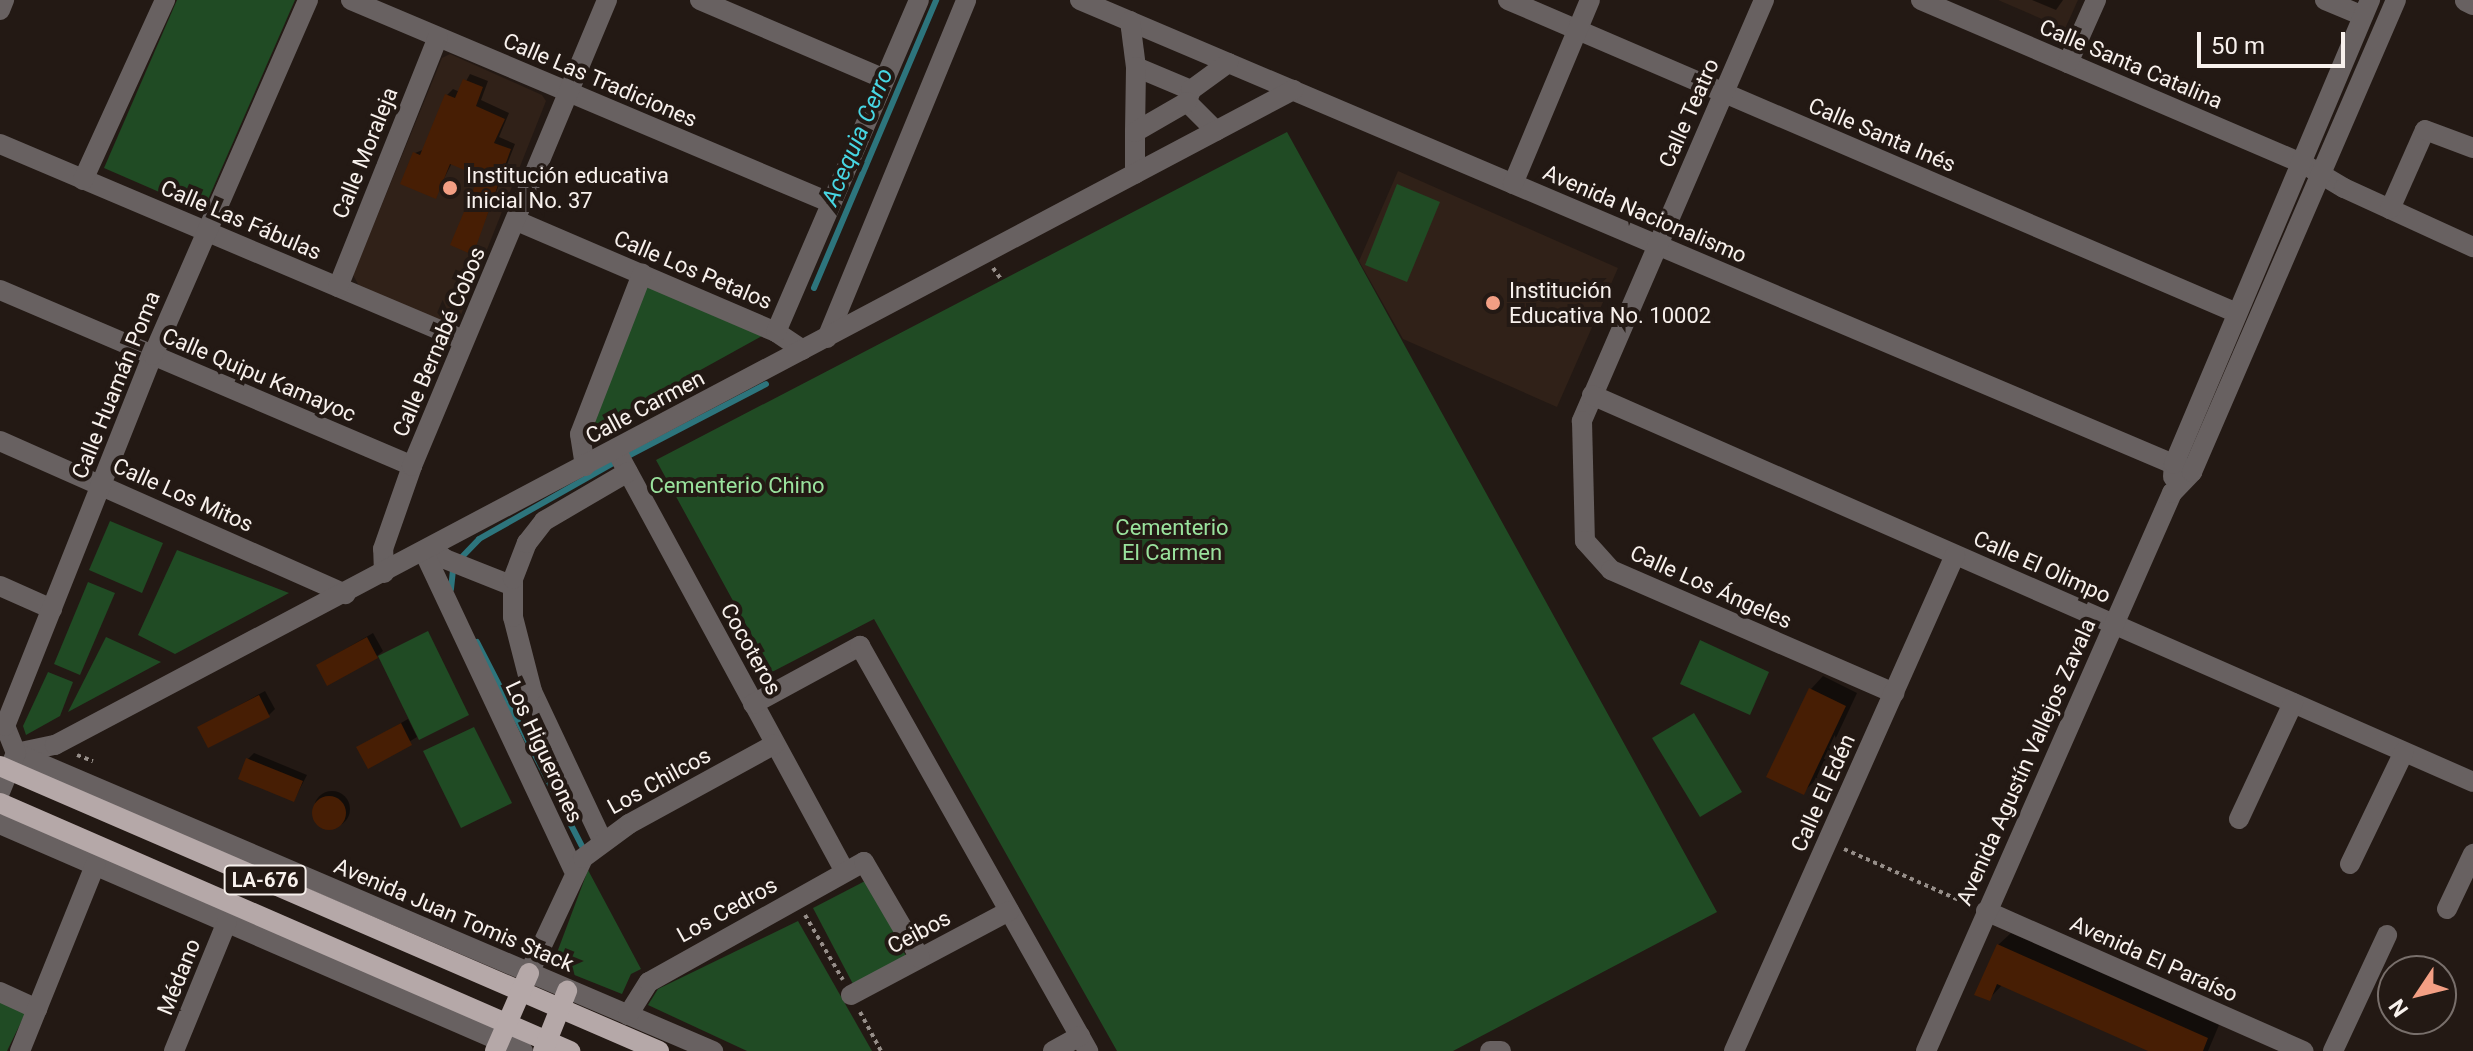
<!DOCTYPE html>
<meta charset="utf-8">
<style>
body{margin:0}
#map{position:relative;width:2473px;height:1051px;overflow:hidden;background:#231914;font-family:Roboto,sans-serif}
div>[style]{position:absolute}
.built>*{inset:0;background:#302118}
.green>*{inset:0;background:#204b24}
.shadow>*{inset:0;background:#0007}
.round{border-radius:50%}
.stream>*{height:6px;margin:-3px;padding:0 3px;transform-origin:3px;border-radius:3px;background:#2d757d}
.building>*{inset:0;background:#471e04}
.path>*{height:4px;margin-top:-2px;transform-origin:0;background:repeating-linear-gradient(90deg,#968e89 0 4px,transparent 0 8px)}
.minor>*{height:20px;margin:-10px;padding:0 10px;transform-origin:10px;border-radius:10px;background:#686161}
.major>*{height:20px;margin:-10px;padding:0 10px;transform-origin:10px;border-radius:10px;background:#b5a8a8}
.dots>*{width:22px;height:22px;translate:-50% -50%;box-sizing:border-box;border:4px solid #231914;border-radius:50%}
span{translate:-50% -50%;white-space:nowrap;text-align:center;line-height:1.15;-webkit-text-stroke:8px #231914;paint-order:stroke}
.shield-label span{padding:2px 6px;background:#231914;border:2px solid;border-radius:6px;-webkit-text-stroke-width:0}
.shield-label{font-size:20px;color:#f8f1ed;font-weight:700}
.street-label{font-size:22px;color:#f8f1ed}
.poi-label{font-size:22px;color:#f8f1ed}
.left{translate:0 -50%;text-align:left}
.park-label{font-size:22px;color:#9ae29d}
.water-label{font-size:24px;color:#47d6e3;font-style:italic}
.north{position:absolute;left:2377px;top:955px;width:80px;height:80px;box-sizing:border-box;background:#231914;border:2px solid #786f6b;border-radius:50%;rotate:235deg;font-size:22px;font-weight:700;line-height:32px;text-align:center;color:#f8f1ed}
.north::after{content:'';display:block;margin:auto;width:28px;height:36px;background:#f39f84;clip-path:polygon(50% 0,100% 100%,50% 72%,0 100%)}
.scale{position:absolute;left:2197px;top:32px;width:148px;height:36px;box-sizing:border-box;border:4px solid #f8f1ed;border-top:0;padding-left:10px;font-size:24px;line-height:28px;white-space:nowrap;color:#f8f1ed;-webkit-text-stroke:6px #231914;paint-order:stroke}
</style>
<div id="map">
<div class="built">
<i style="clip-path:polygon(1998px 0,2078px 0,2065px 29px)"></i>
<i style="clip-path:polygon(450px 54px,542px 95px,546px 101px,459px 320px,446px 324px,359px 286px,353px 275px,442px 58px)"></i>
<i style="clip-path:polygon(1398px 171px,1618px 268px,1557px 407px,1403px 339px,1359px 261px)"></i>
</div>
<div class="green">
<i style="clip-path:polygon(177px 0,295px 0,203px 211px,104px 168px)"></i>
<i style="clip-path:polygon(1287px 132px,1717px 912px,1453px 1051px,1117px 1051px,874px 619px,772px 672px,656px 460px)"></i>
<i style="clip-path:polygon(1397px 184px,1440px 202px,1407px 282px,1365px 265px)"></i>
<i style="clip-path:polygon(646px 285px,762px 336px,590px 431px)"></i>
<i style="clip-path:polygon(110px 521px,163px 543px,142px 593px,89px 570px)"></i>
<i style="clip-path:polygon(177px 550px,289px 593px,175px 654px,138px 635px)"></i>
<i style="clip-path:polygon(88px 582px,115px 593px,80px 675px,54px 664px)"></i>
<i style="clip-path:polygon(428px 631px,469px 715px,419px 740px,378px 656px)"></i>
<i style="clip-path:polygon(106px 637px,161px 662px,68px 712px)"></i>
<i style="clip-path:polygon(1700px 640px,1769px 672px,1750px 715px,1680px 684px)"></i>
<i style="clip-path:polygon(48px 672px,73px 682px,60px 716px,26px 735px,23px 726px)"></i>
<i style="clip-path:polygon(1694px 713px,1742px 792px,1700px 817px,1652px 738px)"></i>
<i style="clip-path:polygon(474px 727px,512px 803px,461px 828px,423px 751px)"></i>
<i style="clip-path:polygon(588px 870px,641px 969px,631px 974px,622px 994px,552px 966px)"></i>
<i style="clip-path:polygon(867px 880px,907px 958px,854px 986px,813px 908px)"></i>
<i style="clip-path:polygon(798px 921px,872px 1051px,747px 1051px,648px 1005px,658px 989px)"></i>
<i style="clip-path:polygon(0 1000px,26px 1012px,7px 1051px,0 1051px)"></i>
</div>
<div class="shadow">
<i style="clip-path:polygon(2032px 0,2063px 0,2056px 10px)"></i>
<i style="clip-path:polygon(470px 74px,488px 81px,481px 100px,509px 113px,499px 137px,515px 144px,472px 253px,482px 175px,452px 163px,435px 196px,403px 183px,415px 153px,425px 149px,447px 95px,453px 89px,460px 92px)"></i>
<i style="clip-path:polygon(373px 633px,383px 651px,377px 656px,318px 665px)"></i>
<i style="clip-path:polygon(1823px 676px,1857px 693px,1816px 780px,1803px 792px,1811px 689px)"></i>
<i style="clip-path:polygon(265px 691px,275px 709px,269px 715px,200px 727px)"></i>
<i style="clip-path:polygon(408px 719px,417px 737px,369px 766px,359px 747px)"></i>
<i style="clip-path:polygon(254px 753px,307px 775px,294px 800px,248px 759px)"></i>
<i class="round" style="left:314px;top:791px;width:36px;height:36px"></i>
<i style="clip-path:polygon(2011px 933px,2219px 1025px,2208px 1051px,2153px 1051px,2003px 984px,1989px 999px,1998px 945px)"></i>
</div>
<div class="stream">
<i style="left:814px;top:288px;width:313px;rotate:-67deg"></i>
<i style="left:624px;top:458px;width:160px;rotate:-27.5deg"></i>
<i style="left:459px;top:560px;width:29px;rotate:-46deg"></i>
<i style="left:479px;top:539px;width:159px;rotate:-29.5deg"></i>
<i style="left:451px;top:589px;width:19px;rotate:-84deg"></i>
<i style="left:477px;top:642px;width:229px;rotate:62.8deg"></i>
</div>
<div class="building">
<i style="clip-path:polygon(463px 79px,483px 87px,476px 106px,505px 119px,494px 143px,511px 149px,473px 255px,450px 245px,479px 176px,450px 164px,436px 199px,400px 184px,413px 152px,420px 155px,445px 94px,455px 98px)"></i>
<i style="clip-path:polygon(367px 637px,378px 658px,327px 686px,316px 665px)"></i>
<i style="clip-path:polygon(1809px 688px,1846px 706px,1804px 795px,1766px 777px)"></i>
<i style="clip-path:polygon(259px 695px,270px 717px,208px 748px,197px 727px)"></i>
<i style="clip-path:polygon(401px 723px,412px 745px,368px 769px,356px 747px)"></i>
<i style="clip-path:polygon(246px 758px,303px 781px,294px 802px,238px 779px)"></i>
<i class="round" style="left:312px;top:796px;width:34px;height:34px"></i>
<i style="clip-path:polygon(1997px 944px,2208px 1038px,2203px 1051px,2148px 1051px,1997px 984px,1990px 1001px,1974px 995px)"></i>
</div>
<div class="path">
<i style="left:993px;top:268px;width:14px;rotate:54deg"></i>
<i style="left:77px;top:755px;width:17px;rotate:21deg"></i>
<i style="left:1844px;top:849px;width:136px;rotate:23.9deg"></i>
<i style="left:805px;top:915px;width:75px;rotate:59.7deg"></i>
<i style="left:860px;top:1012px;width:44px;rotate:61.7deg"></i>
</div>
<div class="minor">
<i style="left:351px;top:0;width:521px;rotate:22.92deg"></i>
<i style="left:700px;top:0;width:200px;rotate:23.2deg"></i>
<i style="left:1080px;top:0;width:1208px;rotate:23deg"></i>
<i style="left:1508px;top:0;width:793px;rotate:23.24deg"></i>
<i style="left:1764px;top:0;width:459px;rotate:113.4deg"></i>
<i style="left:1582px;top:421px;width:120px;rotate:88.6deg"></i>
<i style="left:1585px;top:541px;width:39px;rotate:48deg"></i>
<i style="left:1611px;top:570px;width:309px;rotate:23.5deg"></i>
<i style="left:1921px;top:0;width:414px;rotate:23.2deg"></i>
<i style="left:2302px;top:163px;width:49px;rotate:30.8deg"></i>
<i style="left:2344px;top:188px;width:142px;rotate:24.6deg"></i>
<i style="left:2325px;top:0;width:41px;rotate:22.8deg"></i>
<i style="left:2465px;top:1px;width:9px;rotate:27deg"></i>
<i style="left:0;top:10px;width:11px;rotate:-68deg"></i>
<i style="left:1130px;top:21px;width:46px;rotate:82.6deg"></i>
<i style="left:1136px;top:67px;width:60px;rotate:22.7deg"></i>
<i style="left:2068px;top:63px;width:69px;rotate:-66deg"></i>
<i style="left:1216px;top:131px;width:41px;rotate:-135deg"></i>
<i style="left:1187px;top:102px;width:13px;rotate:-72deg"></i>
<i style="left:1191px;top:90px;width:46px;rotate:-36.1deg"></i>
<i style="left:1135px;top:132px;width:65px;rotate:-89.1deg"></i>
<i style="left:0;top:144px;width:503px;rotate:22.94deg"></i>
<i style="left:1135px;top:174px;width:42px;rotate:-90deg"></i>
<i style="left:1135px;top:132px;width:60px;rotate:-30deg"></i>
<i style="left:83px;top:180px;width:198px;rotate:-65.5deg"></i>
<i style="left:1513px;top:184px;width:199px;rotate:-67.3deg"></i>
<i style="left:2390px;top:209px;width:86px;rotate:-66.1deg"></i>
<i style="left:2425px;top:130px;width:51px;rotate:20.6deg"></i>
<i style="left:517px;top:221px;width:282px;rotate:23.2deg"></i>
<i style="left:776px;top:332px;width:32px;rotate:34deg"></i>
<i style="left:338px;top:287px;width:269px;rotate:-68.2deg"></i>
<i style="left:0;top:290px;width:448px;rotate:23.1deg"></i>
<i style="left:776px;top:332px;width:361px;rotate:-66.7deg"></i>
<i style="left:827px;top:338px;width:365px;rotate:-67.6deg"></i>
<i style="left:1592px;top:395px;width:962px;rotate:23.71deg"></i>
<i style="left:0;top:441px;width:378px;rotate:23.9deg"></i>
<i style="left:616px;top:450px;width:479px;rotate:61.5deg"></i>
<i style="left:585px;top:466px;width:32px;rotate:-99deg"></i>
<i style="left:580px;top:434px;width:172px;rotate:-68.8deg"></i>
<i style="left:2173px;top:477px;width:13px;rotate:-86deg"></i>
<i style="left:2174px;top:464px;width:504px;rotate:-67.1deg"></i>
<i style="left:431px;top:548px;width:18px;rotate:38deg"></i>
<i style="left:445px;top:559px;width:73px;rotate:21.7deg"></i>
<i style="left:424px;top:552px;width:350px;rotate:64.8deg"></i>
<i style="left:384px;top:573px;width:24px;rotate:-92deg"></i>
<i style="left:383px;top:549px;width:88px;rotate:-70.7deg"></i>
<i style="left:412px;top:466px;width:505px;rotate:-67.29deg"></i>
<i style="left:0;top:586px;width:57px;rotate:23.9deg"></i>
<i style="left:753px;top:704px;width:122px;rotate:-28.5deg"></i>
<i style="left:860px;top:646px;width:465px;rotate:60.6deg"></i>
<i style="left:16px;top:753px;width:40px;rotate:-12deg"></i>
<i style="left:55px;top:745px;width:1401px;rotate:-27.88deg"></i>
<i style="left:18px;top:754px;width:756px;rotate:23.14deg"></i>
<i style="left:0;top:792px;width:42px;rotate:-67.7deg"></i>
<i style="left:16px;top:753px;width:29px;rotate:-112deg"></i>
<i style="left:5px;top:726px;width:399px;rotate:-68.3deg"></i>
<i style="left:153px;top:355px;width:387px;rotate:-66.4deg"></i>
<i style="left:2239px;top:819px;width:128px;rotate:-65deg"></i>
<i style="left:0;top:824px;width:570px;rotate:23.46deg"></i>
<i style="left:602px;top:840px;width:165px;rotate:-115.2deg"></i>
<i style="left:532px;top:691px;width:76px;rotate:-104.4deg"></i>
<i style="left:513px;top:617px;width:38px;rotate:-90deg"></i>
<i style="left:513px;top:579px;width:39px;rotate:-69deg"></i>
<i style="left:527px;top:543px;width:28px;rotate:-52deg"></i>
<i style="left:544px;top:521px;width:97px;rotate:-30.3deg"></i>
<i style="left:2350px;top:864px;width:124px;rotate:-64.3deg"></i>
<i style="left:2447px;top:909px;width:61px;rotate:-64.7deg"></i>
<i style="left:1986px;top:911px;width:347px;rotate:23.8deg"></i>
<i style="left:529px;top:973px;width:127px;rotate:-64.8deg"></i>
<i style="left:583px;top:858px;width:57px;rotate:-36.5deg"></i>
<i style="left:629px;top:824px;width:166px;rotate:-28.7deg"></i>
<i style="left:0;top:992px;width:41px;rotate:24.7deg"></i>
<i style="left:851px;top:995px;width:179px;rotate:-28deg"></i>
<i style="left:628px;top:1015px;width:39px;rotate:-58deg"></i>
<i style="left:649px;top:982px;width:246px;rotate:-29.2deg"></i>
<i style="left:864px;top:862px;width:111px;rotate:59.7deg"></i>
<i style="left:20px;top:1051px;width:201px;rotate:-68deg"></i>
<i style="left:174px;top:1051px;width:139px;rotate:-67.7deg"></i>
<i style="left:1053px;top:1051px;width:31px;rotate:-29deg"></i>
<i style="left:1490px;top:1051px;width:11px"></i>
<i style="left:1734px;top:1051px;width:543px;rotate:-65.98deg"></i>
<i style="left:1926px;top:1051px;width:610px;rotate:-66.21deg"></i>
<i style="left:2172px;top:493px;width:29px;rotate:-46deg"></i>
<i style="left:2192px;top:472px;width:514px;rotate:-66.63deg"></i>
<i style="left:2333px;top:1051px;width:128px;rotate:-65deg"></i>
</div>
<div class="major">
<i style="left:0;top:766px;width:718px;rotate:23.39deg"></i>
<i style="left:0;top:803px;width:622px;rotate:23.51deg"></i>
<i style="left:495px;top:1051px;width:85px;rotate:-66.4deg"></i>
<i style="left:543px;top:1051px;width:65px;rotate:-68.2deg"></i>
</div>
<div class="dots">
<i style="left:450px;top:188px;background:#f39f84"></i>
<i style="left:1493px;top:303px;background:#f39f84"></i>
</div>
<div class="shield-label">
<span style="left:265px;top:880px">LA-676</span>
</div>
<div class="street-label">
<span style="left:2131px;top:64px;rotate:23deg">Calle Santa Catalina</span>
<span style="left:600px;top:80px;rotate:23deg">Calle Las Tradiciones</span>
<span style="left:1689px;top:113px;rotate:-66deg">Calle Teatro</span>
<span style="left:1882px;top:135px;rotate:23deg">Calle Santa Inés</span>
<span style="left:365px;top:153px;rotate:-68deg">Calle Moraleja</span>
<span style="left:1645px;top:214px;rotate:23deg">Avenida Nacionalismo</span>
<span style="left:241px;top:220px;rotate:23deg">Calle Las Fábulas</span>
<span style="left:693px;top:270px;rotate:23deg">Calle Los Petalos</span>
<span style="left:439px;top:342px;rotate:-67deg">Calle Bernabé Cobos</span>
<span style="left:259px;top:375px;rotate:23deg">Calle Quipu Kamayoc</span>
<span style="left:116px;top:385px;rotate:-68deg">Calle Huamán Poma</span>
<span style="left:645px;top:407px;rotate:-28deg">Calle Carmen</span>
<span style="left:183px;top:495px;rotate:24deg">Calle Los Mitos</span>
<span style="left:2042px;top:567px;rotate:24deg">Calle El Olimpo</span>
<span style="left:1711px;top:587px;rotate:24deg">Calle Los Ángeles</span>
<span style="left:751px;top:649px;rotate:61deg">Cocoteros</span>
<span style="left:544px;top:752px;rotate:65deg">Los Higuerones</span>
<span style="left:2026px;top:762px;rotate:-66deg">Avenida Agustín Vallejos Zavala</span>
<span style="left:659px;top:781px;rotate:-29deg">Los Chilcos</span>
<span style="left:1823px;top:793px;rotate:-66deg">Calle El Edén</span>
<span style="left:727px;top:910px;rotate:-29deg">Los Cedros</span>
<span style="left:454px;top:915px;rotate:23deg">Avenida Juan Tomis Stack</span>
<span style="left:919px;top:932px;rotate:-28deg">Ceibos</span>
<span style="left:2154px;top:959px;rotate:24deg">Avenida El Paraíso</span>
<span style="left:179px;top:977px;rotate:-68deg">Médano</span>
</div>
<div class="poi-label">
<span class="left" style="left:466px;top:188px">Institución educativa<br>inicial No. 37</span>
<span class="left" style="left:1509px;top:303px">Institución<br>Educativa No. 10002</span>
</div>
<div class="park-label">
<span style="left:737px;top:486px">Cementerio Chino</span>
<span style="left:1172px;top:540px">Cementerio<br>El Carmen</span>
</div>
<div class="water-label">
<span style="left:858px;top:137px;rotate:-67deg">Acequia Cerro</span>
</div>
<div class="north">N</div>
<div class="scale">50 m</div>
</div>
